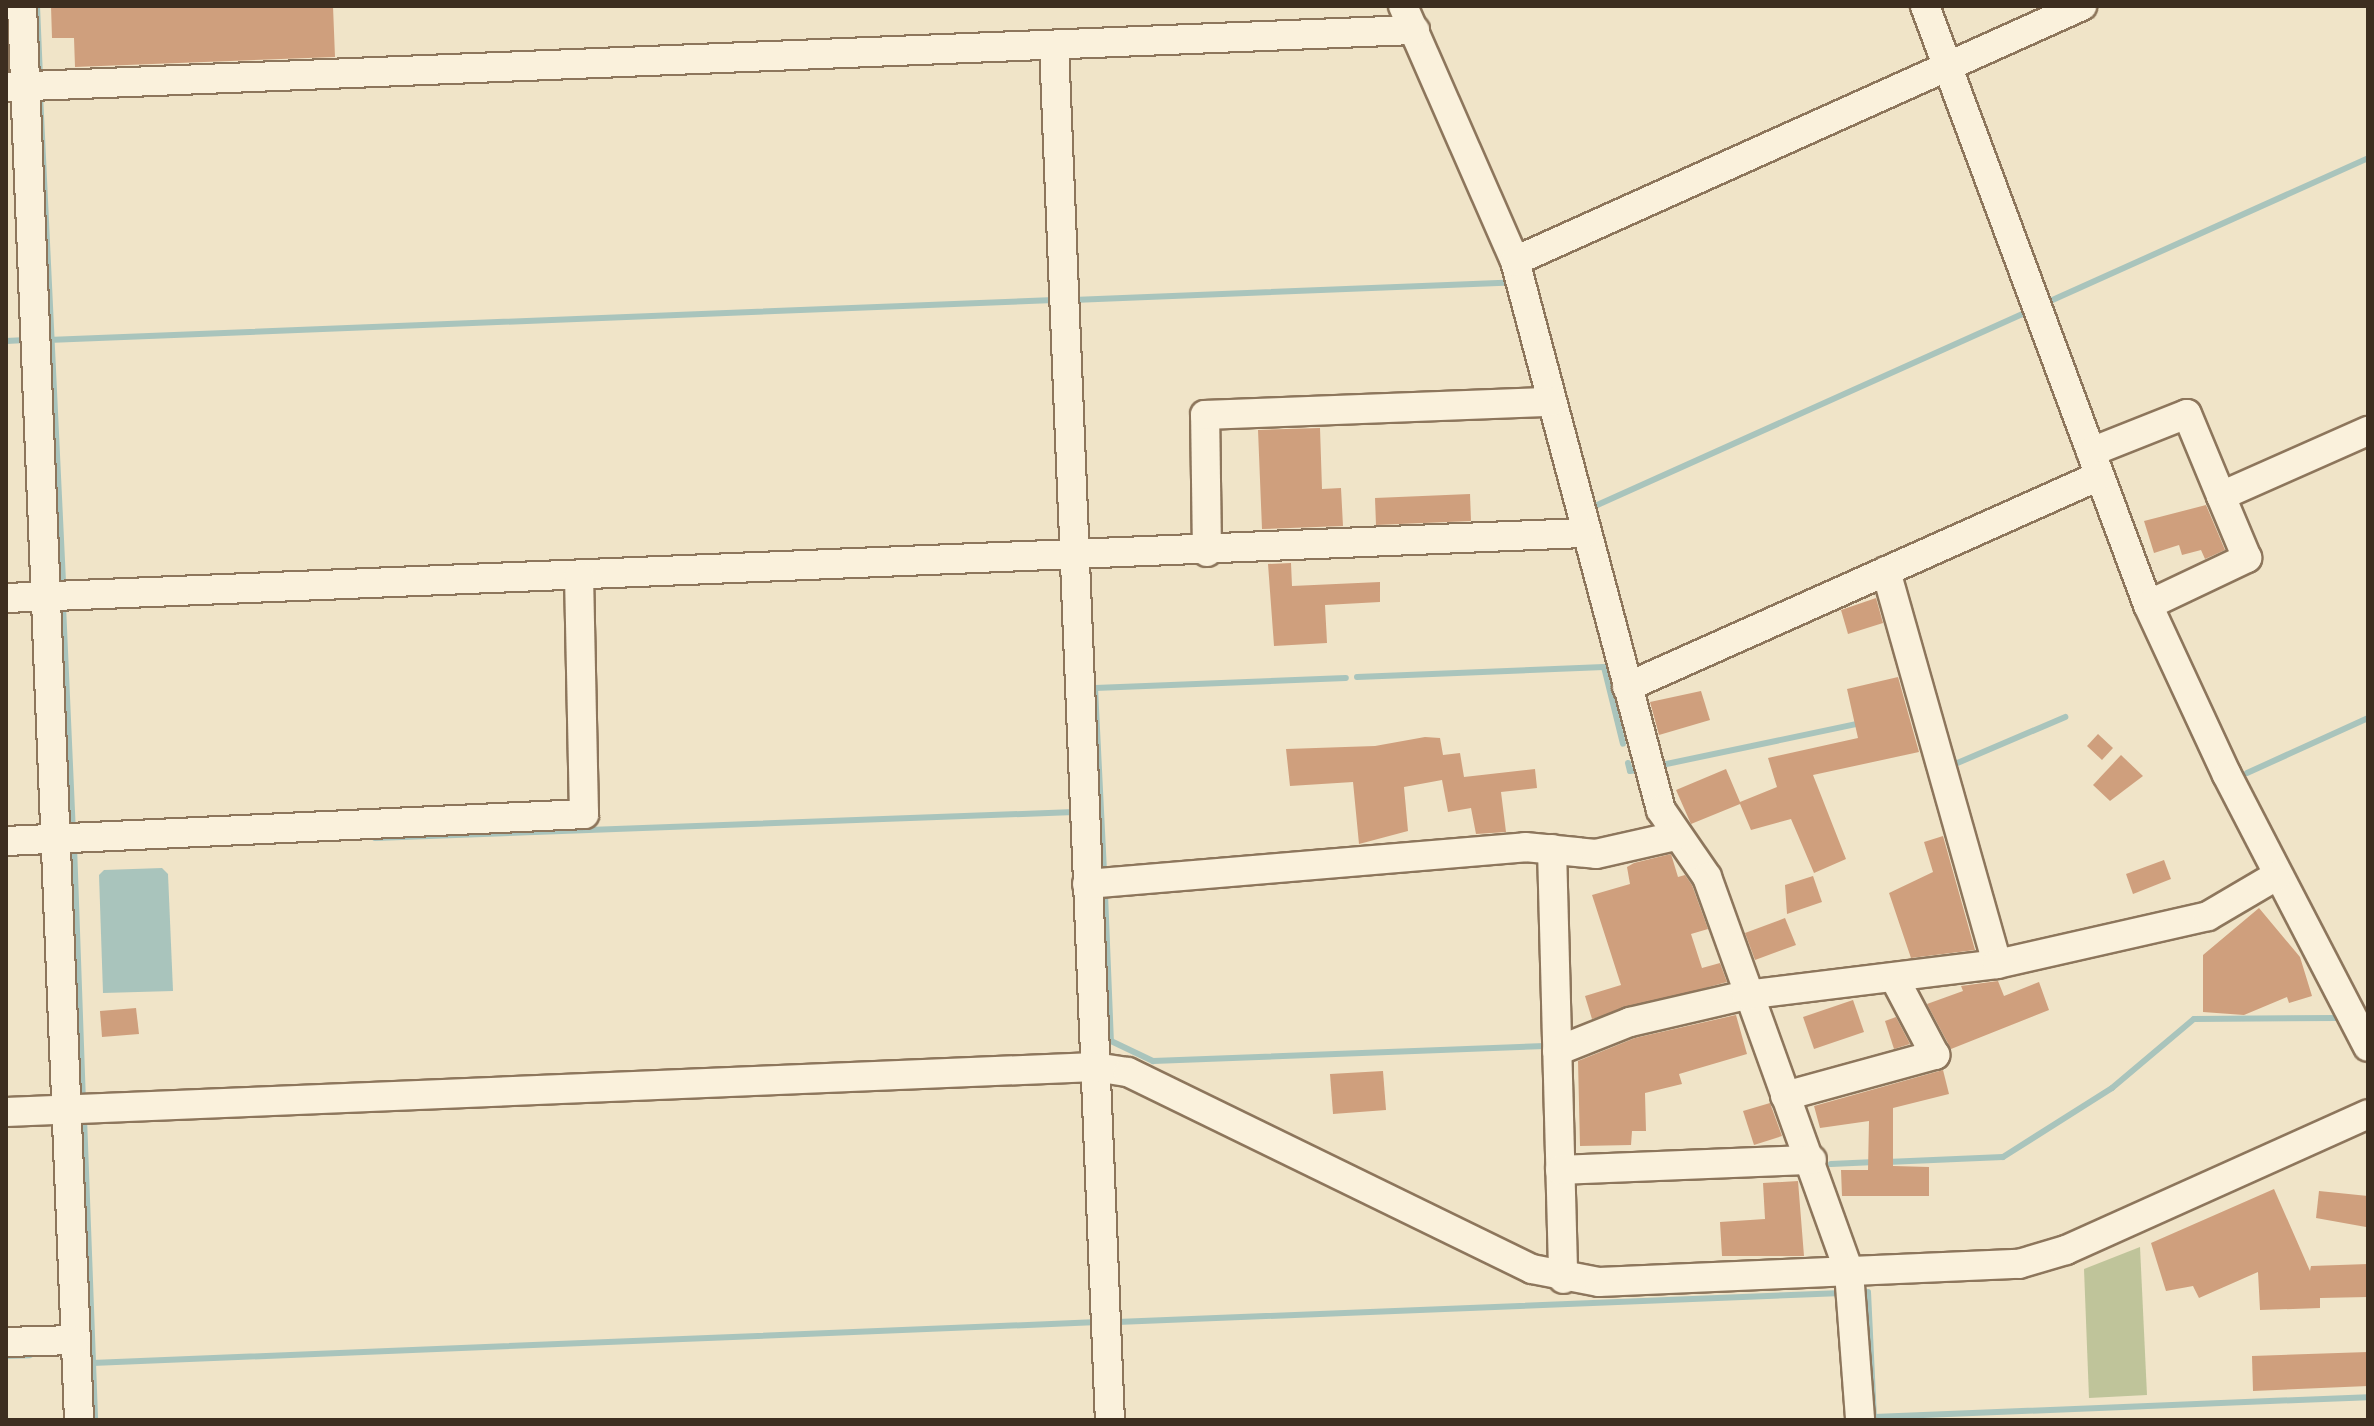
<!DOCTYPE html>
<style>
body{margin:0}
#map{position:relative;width:2374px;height:1426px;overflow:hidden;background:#f0e4c8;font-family:"Noto Serif",serif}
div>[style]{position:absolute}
.cemetery>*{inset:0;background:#bfc49a}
.water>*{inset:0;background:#a9c4bc}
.stream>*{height:6px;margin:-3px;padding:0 3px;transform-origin:3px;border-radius:3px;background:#a9c4bc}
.building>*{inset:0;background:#cf9f7d}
.roads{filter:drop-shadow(2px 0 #8d765c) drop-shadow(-2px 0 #8d765c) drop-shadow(0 2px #8d765c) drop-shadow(0 -2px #8d765c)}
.minor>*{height:28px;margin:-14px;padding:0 14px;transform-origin:14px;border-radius:14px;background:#faf1dc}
span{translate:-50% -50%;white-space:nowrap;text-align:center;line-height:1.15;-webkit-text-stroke:8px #f7eed8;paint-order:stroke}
.frame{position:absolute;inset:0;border:8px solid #3d2e20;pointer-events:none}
</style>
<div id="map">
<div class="cemetery">
<i style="clip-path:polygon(2140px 1247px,2147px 1395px,2089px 1398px,2084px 1269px)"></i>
</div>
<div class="water">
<i style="clip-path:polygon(162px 868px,168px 874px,173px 991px,103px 993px,99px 875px,104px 870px)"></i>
</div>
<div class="stream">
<i style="left:37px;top:6px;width:72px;rotate:87.6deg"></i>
<i style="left:40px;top:94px;width:497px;rotate:87.3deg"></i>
<i style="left:1073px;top:300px;width:432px;rotate:-2.3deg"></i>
<i style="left:2048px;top:302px;width:351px;rotate:-24.2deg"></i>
<i style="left:48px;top:340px;width:1007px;rotate:-2.28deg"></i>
<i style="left:6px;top:341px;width:20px;rotate:-3deg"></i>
<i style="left:1595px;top:506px;width:468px;rotate:-24.2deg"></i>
<i style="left:63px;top:605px;width:225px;rotate:87.5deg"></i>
<i style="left:1357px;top:677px;width:247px;rotate:-2.3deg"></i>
<i style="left:1604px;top:667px;width:79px;rotate:76.1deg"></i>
<i style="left:1952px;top:756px;width:9px;rotate:69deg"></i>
<i style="left:1955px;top:764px;width:120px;rotate:-23.1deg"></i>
<i style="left:1628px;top:763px;width:8px;rotate:76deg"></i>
<i style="left:1630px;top:771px;width:7px;rotate:-8deg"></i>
<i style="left:1657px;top:766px;width:208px;rotate:-11.9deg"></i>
<i style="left:2247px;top:773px;width:133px;rotate:-24.4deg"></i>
<i style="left:375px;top:838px;width:700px;rotate:-2.13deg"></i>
<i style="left:74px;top:845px;width:256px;rotate:88deg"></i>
<i style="left:1104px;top:872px;width:184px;rotate:-92.8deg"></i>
<i style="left:1095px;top:688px;width:251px;rotate:-2.3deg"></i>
<i style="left:1105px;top:894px;width:147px;rotate:87.7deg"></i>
<i style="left:1111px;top:1041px;width:47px;rotate:25.5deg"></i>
<i style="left:1153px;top:1061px;width:392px;rotate:-2.2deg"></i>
<i style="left:84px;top:1117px;width:303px;rotate:87.9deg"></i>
<i style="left:1887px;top:1162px;width:116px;rotate:-2.5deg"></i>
<i style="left:2003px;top:1157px;width:129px;rotate:-32.3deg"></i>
<i style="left:2112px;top:1088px;width:107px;rotate:-40.1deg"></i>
<i style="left:2194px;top:1019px;width:142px;rotate:-0.4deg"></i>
<i style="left:1831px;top:1164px;width:44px;rotate:-2.6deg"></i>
<i style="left:1868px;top:1292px;width:125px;rotate:87.3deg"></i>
<i style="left:1874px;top:1417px;width:494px;rotate:-2.3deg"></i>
<i style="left:1117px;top:1322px;width:726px;rotate:-2.29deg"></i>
<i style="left:6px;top:1356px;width:24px;rotate:-2deg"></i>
<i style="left:92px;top:1363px;width:1007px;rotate:-2.33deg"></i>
</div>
<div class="building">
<i style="clip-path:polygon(51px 6px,333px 6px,335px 57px,75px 67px,74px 38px,52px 38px)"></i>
<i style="clip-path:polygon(1320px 428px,1322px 489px,1341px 488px,1343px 526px,1262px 529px,1258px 430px)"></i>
<i style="clip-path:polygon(1470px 494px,1471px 521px,1376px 525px,1375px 498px)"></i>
<i style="clip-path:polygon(2206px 505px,2225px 550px,2205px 559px,2201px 550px,2182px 555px,2179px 545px,2154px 553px,2144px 521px)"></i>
<i style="clip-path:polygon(1291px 563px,1292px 586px,1380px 582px,1380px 602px,1325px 605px,1327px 643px,1274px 646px,1268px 564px)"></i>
<i style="clip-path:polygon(1876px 598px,1883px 623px,1848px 634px,1841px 610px)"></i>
<i style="clip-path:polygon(1898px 677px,1919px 752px,1813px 775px,1846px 859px,1814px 873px,1791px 819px,1751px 830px,1740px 804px,1691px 824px,1676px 790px,1726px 769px,1740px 802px,1777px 787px,1768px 758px,1858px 738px,1847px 689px)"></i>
<i style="clip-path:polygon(1701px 691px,1710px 720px,1659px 735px,1650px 702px)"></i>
<i style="clip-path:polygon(2098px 734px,2113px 748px,2102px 760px,2087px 746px)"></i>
<i style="clip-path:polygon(1425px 737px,1440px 738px,1443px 755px,1460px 753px,1464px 777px,1535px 769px,1537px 788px,1501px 792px,1506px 832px,1476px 834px,1471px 808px,1448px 812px,1442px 780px,1404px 787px,1408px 831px,1359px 844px,1353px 782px,1290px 786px,1286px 749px,1375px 746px)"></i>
<i style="clip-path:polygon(2121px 755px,2143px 776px,2110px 801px,2093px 785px)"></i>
<i style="clip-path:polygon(1943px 836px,1975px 950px,1911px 958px,1889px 893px,1933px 872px,1924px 842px)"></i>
<i style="clip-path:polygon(1671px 854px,1678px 877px,1685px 875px,1692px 885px,1708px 929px,1691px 934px,1702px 968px,1720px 963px,1727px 982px,1592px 1019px,1585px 996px,1621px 985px,1592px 895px,1630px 884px,1627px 867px,1634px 863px)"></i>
<i style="clip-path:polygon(2164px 860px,2171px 879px,2133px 894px,2126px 874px)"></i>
<i style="clip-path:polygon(1813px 876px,1822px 902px,1787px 914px,1785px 885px)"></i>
<i style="clip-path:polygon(2259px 908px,2300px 957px,2312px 996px,2289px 1003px,2287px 997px,2244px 1015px,2203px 1012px,2203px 955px)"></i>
<i style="clip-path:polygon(1785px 918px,1796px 945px,1755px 960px,1745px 933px)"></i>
<i style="clip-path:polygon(1998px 981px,2004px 996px,2039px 982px,2049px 1010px,1951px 1049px,1927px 1004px,1963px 991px,1961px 986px)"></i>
<i style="clip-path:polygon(1853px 1000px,1864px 1032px,1814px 1049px,1803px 1017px)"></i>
<i style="clip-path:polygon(136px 1008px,139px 1034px,102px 1037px,100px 1011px)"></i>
<i style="clip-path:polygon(1736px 1015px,1747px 1054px,1679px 1074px,1682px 1084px,1645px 1093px,1646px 1131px,1632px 1131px,1631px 1145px,1580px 1146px,1578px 1061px,1635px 1038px)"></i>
<i style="clip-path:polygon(1896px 1017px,1910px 1044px,1894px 1049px,1885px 1021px)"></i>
<i style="clip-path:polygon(1943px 1070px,1949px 1094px,1893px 1108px,1893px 1166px,1929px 1167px,1929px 1196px,1842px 1196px,1841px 1170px,1868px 1170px,1869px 1121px,1820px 1128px,1814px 1106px)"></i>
<i style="clip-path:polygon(1383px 1071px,1386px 1110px,1333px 1114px,1330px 1074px)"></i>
<i style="clip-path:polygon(1770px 1103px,1782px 1136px,1754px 1145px,1743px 1111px)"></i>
<i style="clip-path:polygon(1798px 1181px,1804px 1256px,1722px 1256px,1720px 1222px,1765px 1219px,1763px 1183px)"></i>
<i style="clip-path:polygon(2274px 1189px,2310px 1271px,2311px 1266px,2368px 1264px,2368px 1297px,2320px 1298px,2320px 1308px,2260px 1310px,2258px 1272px,2199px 1298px,2193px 1286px,2166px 1291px,2151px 1243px)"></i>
<i style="clip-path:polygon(2319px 1191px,2368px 1196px,2366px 1227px,2316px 1218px)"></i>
<i style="clip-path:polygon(2368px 1352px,2368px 1386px,2253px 1391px,2252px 1356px)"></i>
</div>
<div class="roads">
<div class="minor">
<i style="left:22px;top:6px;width:1415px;rotate:87.69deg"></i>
<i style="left:1403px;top:6px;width:279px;rotate:66.3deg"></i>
<i style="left:1515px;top:261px;width:568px;rotate:75.11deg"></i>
<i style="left:1661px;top:810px;width:81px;rotate:55.5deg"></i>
<i style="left:1707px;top:877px;width:420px;rotate:70.2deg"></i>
<i style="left:1849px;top:1272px;width:148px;rotate:85.7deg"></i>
<i style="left:1925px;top:6px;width:639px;rotate:69.58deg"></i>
<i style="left:2148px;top:605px;width:187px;rotate:65.1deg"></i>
<i style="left:2227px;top:775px;width:306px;rotate:62.6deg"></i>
<i style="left:1054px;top:46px;width:1375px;rotate:87.67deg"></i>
<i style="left:6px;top:87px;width:1410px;rotate:-2.32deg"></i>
<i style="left:1515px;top:261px;width:622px;rotate:-24.22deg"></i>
<i style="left:2091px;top:452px;width:103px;rotate:-21.6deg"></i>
<i style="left:2187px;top:414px;width:89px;rotate:67.5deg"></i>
<i style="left:1207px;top:552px;width:137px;rotate:-90.8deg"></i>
<i style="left:1205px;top:415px;width:346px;rotate:-2.2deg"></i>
<i style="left:1886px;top:571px;width:408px;rotate:74.2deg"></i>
<i style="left:6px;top:598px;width:1580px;rotate:-2.36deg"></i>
<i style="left:2148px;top:605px;width:110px;rotate:-25.4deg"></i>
<i style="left:2247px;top:558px;width:67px;rotate:-112.8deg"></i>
<i style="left:2221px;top:496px;width:161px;rotate:-23.9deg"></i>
<i style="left:1627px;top:687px;width:517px;rotate:-24.09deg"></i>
<i style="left:6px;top:841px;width:579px;rotate:-2.67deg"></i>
<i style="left:584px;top:814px;width:238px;rotate:-91.2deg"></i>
<i style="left:1552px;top:849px;width:430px;rotate:88.5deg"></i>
<i style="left:1087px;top:884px;width:440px;rotate:-4.8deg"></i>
<i style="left:1525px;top:847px;width:71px;rotate:5.6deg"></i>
<i style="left:1596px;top:854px;width:81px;rotate:-12.8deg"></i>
<i style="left:1557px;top:1051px;width:79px;rotate:-21.7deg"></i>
<i style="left:1630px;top:1022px;width:119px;rotate:-13.1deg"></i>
<i style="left:1746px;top:995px;width:253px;rotate:-7deg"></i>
<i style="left:1997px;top:964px;width:216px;rotate:-12.8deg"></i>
<i style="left:2208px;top:916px;width:81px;rotate:-30.4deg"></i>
<i style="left:1785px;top:1096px;width:156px;rotate:-15.3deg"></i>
<i style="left:1935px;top:1055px;width:84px;rotate:-117.8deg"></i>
<i style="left:6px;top:1112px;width:1090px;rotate:-2.37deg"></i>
<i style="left:1095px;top:1067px;width:33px;rotate:9deg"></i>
<i style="left:1128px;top:1072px;width:449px;rotate:26deg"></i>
<i style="left:1532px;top:1269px;width:68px;rotate:11deg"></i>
<i style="left:1599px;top:1282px;width:420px;rotate:-2.5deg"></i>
<i style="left:2019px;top:1264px;width:49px;rotate:-16.6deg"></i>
<i style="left:2066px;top:1250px;width:331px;rotate:-24.2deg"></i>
<i style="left:1560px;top:1170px;width:252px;rotate:-2.3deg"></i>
<i style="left:6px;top:1342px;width:69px;rotate:-1.7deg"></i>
</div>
</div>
<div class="frame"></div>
</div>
